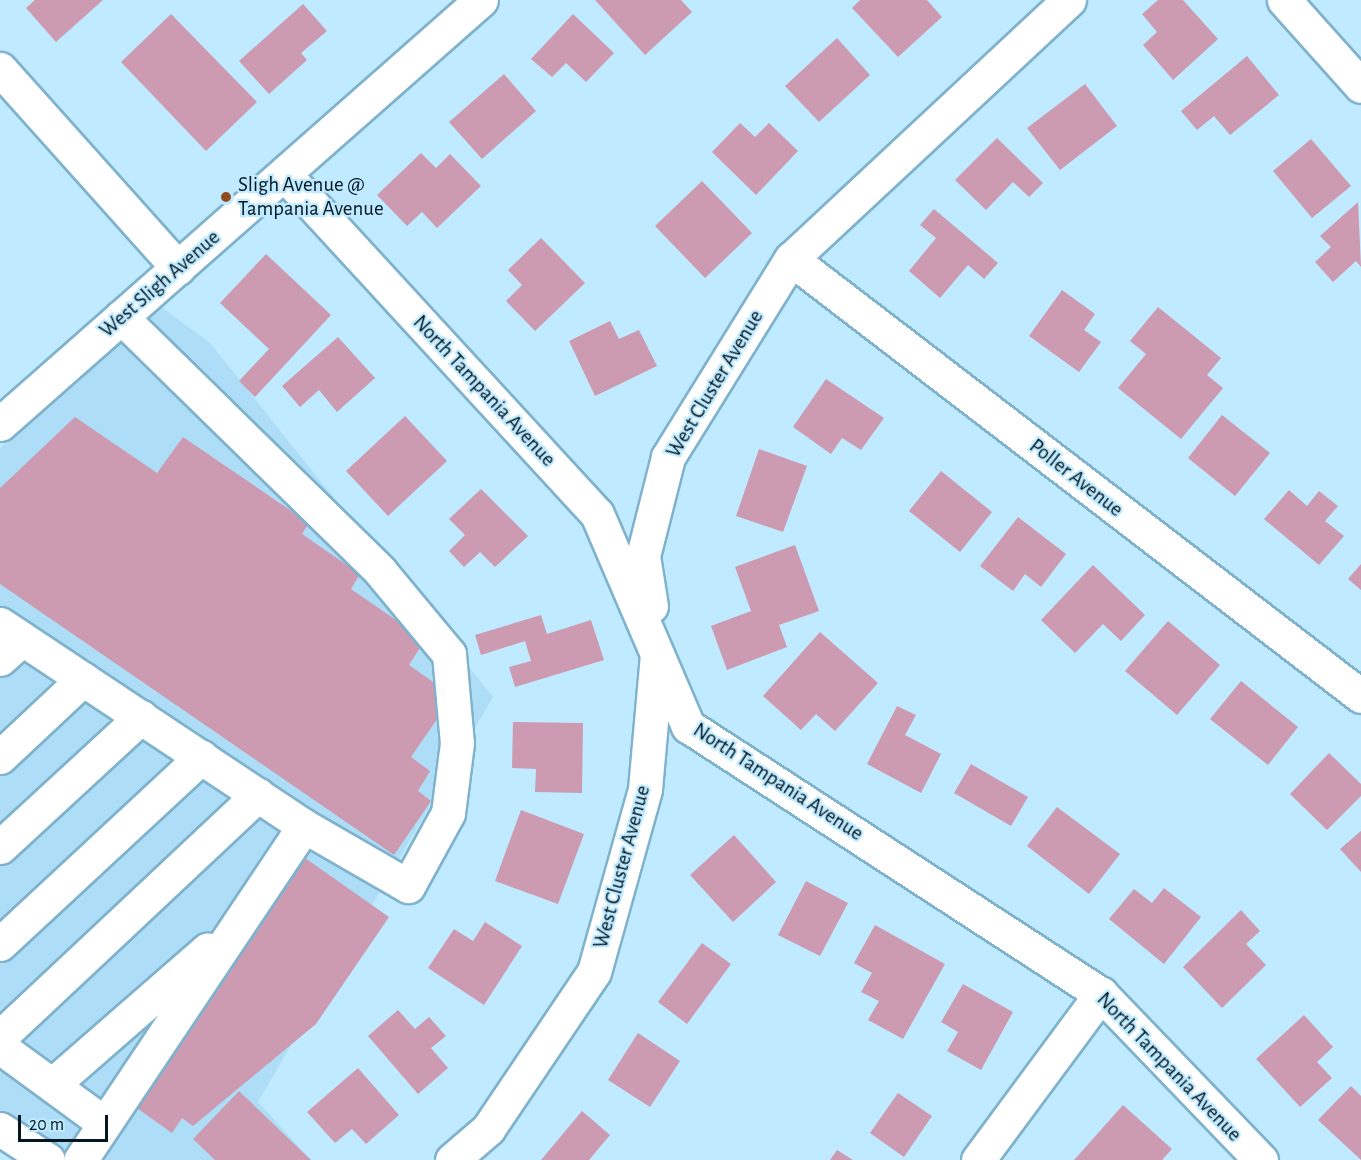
<!DOCTYPE html>
<style>
body{margin:0}
#map{position:relative;width:1361px;height:1160px;overflow:hidden;background:#c0eaff;font-family:"Alegreya Sans",sans-serif}
div>[style]{position:absolute}
.built>*{inset:0;background:#aedef7}
.building>*{inset:0;background:#cc9bb1}
.roads{filter:drop-shadow(2px 0 #7fb2cc) drop-shadow(-2px 0 #7fb2cc) drop-shadow(0 2px #7fb2cc) drop-shadow(0 -2px #7fb2cc)}
.minor>*{height:33px;margin:-16.5px;padding:0 16.5px;transform-origin:16.5px;border-radius:16.5px;background:#fff}
.major>*{height:33px;margin:-16.5px;padding:0 16.5px;transform-origin:16.5px;border-radius:16.5px;background:#fff}
.dots>*{width:16px;height:16px;translate:-50% -50%;box-sizing:border-box;border:3px solid #c0eaff;border-radius:50%}
span{translate:-50% -50%;white-space:nowrap;text-align:center;line-height:1.15;-webkit-text-stroke:4.5px #c0eaff;paint-order:stroke}
.poi-label{font-size:21px;color:#031720}
.left{translate:0 -50%;text-align:left}
.street-label{font-size:21px;color:#031720}
.scale{position:absolute;left:18px;top:1115px;width:90px;height:27px;box-sizing:border-box;border:3px solid #031720;border-top:0;padding-left:8px;font-size:18px;line-height:21px;white-space:nowrap;color:#031720;-webkit-text-stroke:4px #c0eaff;paint-order:stroke}
</style>
<div id="map">
<div class="built">
<i style="clip-path:polygon(160px 306px,210px 343px,493px 697px,258px 1102px,311px 1160px,76px 1160px,0 1110px,0 448px)"></i>
</div>
<div class="building">
<i style="clip-path:polygon(35px 0,103px 0,56px 42px,26px 8px)"></i>
<i style="clip-path:polygon(595px 0,681px 0,692px 12px,645px 55px)"></i>
<i style="clip-path:polygon(860px 0,927px 0,942px 17px,898px 57px,852px 8px)"></i>
<i style="clip-path:polygon(1158px 0,1183px 0,1218px 39px,1173px 80px,1143px 45px,1157px 32px,1142px 14px)"></i>
<i style="clip-path:polygon(303px 4px,327px 31px,301px 53px,307px 60px,269px 94px,239px 61px)"></i>
<i style="clip-path:polygon(171px 14px,257px 102px,206px 151px,121px 62px)"></i>
<i style="clip-path:polygon(573px 14px,614px 53px,586px 82px,566px 63px,552px 77px,531px 59px)"></i>
<i style="clip-path:polygon(837px 38px,870px 75px,819px 122px,785px 86px)"></i>
<i style="clip-path:polygon(1247px 56px,1279px 95px,1230px 135px,1214px 116px,1197px 130px,1181px 111px)"></i>
<i style="clip-path:polygon(504px 74px,536px 111px,482px 159px,449px 122px)"></i>
<i style="clip-path:polygon(1085px 84px,1117px 126px,1060px 170px,1027px 128px)"></i>
<i style="clip-path:polygon(740px 123px,755px 137px,769px 123px,798px 151px,756px 195px,712px 152px)"></i>
<i style="clip-path:polygon(997px 138px,1043px 183px,1029px 197px,1013px 182px,986px 210px,955px 180px)"></i>
<i style="clip-path:polygon(1311px 139px,1351px 186px,1312px 218px,1273px 171px)"></i>
<i style="clip-path:polygon(421px 153px,436px 168px,450px 154px,481px 186px,437px 228px,422px 212px,407px 226px,377px 195px)"></i>
<i style="clip-path:polygon(702px 181px,752px 233px,705px 278px,655px 226px)"></i>
<i style="clip-path:polygon(1358px 202px,1361px 267px,1356px 261px,1333px 282px,1315px 262px,1331px 247px,1320px 236px)"></i>
<i style="clip-path:polygon(934px 209px,998px 263px,984px 279px,968px 265px,940px 298px,909px 271px,936px 238px,920px 225px)"></i>
<i style="clip-path:polygon(541px 238px,585px 283px,535px 331px,506px 301px,522px 285px,508px 270px)"></i>
<i style="clip-path:polygon(266px 254px,331px 315px,255px 397px,239px 381px,269px 349px,220px 303px)"></i>
<i style="clip-path:polygon(1062px 290px,1095px 314px,1084px 330px,1101px 342px,1079px 372px,1029px 336px)"></i>
<i style="clip-path:polygon(1158px 307px,1221px 358px,1207px 375px,1223px 388px,1181px 439px,1118px 388px,1146px 354px,1130px 341px)"></i>
<i style="clip-path:polygon(610px 321px,619px 339px,639px 330px,657px 366px,595px 396px,569px 341px)"></i>
<i style="clip-path:polygon(338px 337px,375px 378px,337px 412px,319px 390px,300px 407px,282px 386px)"></i>
<i style="clip-path:polygon(826px 379px,884px 418px,861px 450px,842px 438px,831px 454px,793px 427px)"></i>
<i style="clip-path:polygon(1222px 415px,1270px 453px,1235px 496px,1188px 458px)"></i>
<i style="clip-path:polygon(405px 416px,447px 461px,388px 516px,346px 471px)"></i>
<i style="clip-path:polygon(75px 417px,157px 473px,183px 437px,309px 523px,302px 534px,360px 574px,351px 589px,425px 640px,409px 665px,453px 696px,411px 757px,430px 771px,418px 791px,431px 801px,394px 855px,0 584px,0 488px)"></i>
<i style="clip-path:polygon(759px 449px,807px 466px,783px 532px,736px 516px)"></i>
<i style="clip-path:polygon(941px 471px,992px 512px,960px 552px,909px 511px)"></i>
<i style="clip-path:polygon(481px 489px,528px 536px,495px 567px,480px 552px,464px 567px,449px 551px,465px 535px,449px 519px)"></i>
<i style="clip-path:polygon(1289px 490px,1307px 506px,1319px 491px,1338px 506px,1325px 521px,1344px 536px,1319px 565px,1264px 519px)"></i>
<i style="clip-path:polygon(1018px 517px,1066px 554px,1041px 587px,1025px 574px,1013px 591px,980px 566px)"></i>
<i style="clip-path:polygon(795px 545px,819px 611px,779px 625px,787px 647px,727px 670px,711px 626px,751px 611px,735px 567px)"></i>
<i style="clip-path:polygon(1361px 564px,1361px 590px,1348px 579px)"></i>
<i style="clip-path:polygon(1093px 565px,1145px 615px,1121px 641px,1103px 624px,1075px 653px,1041px 620px)"></i>
<i style="clip-path:polygon(541px 615px,547px 634px,591px 620px,604px 660px,515px 687px,509px 667px,531px 661px,525px 641px,481px 655px,475px 635px)"></i>
<i style="clip-path:polygon(1168px 621px,1220px 665px,1177px 715px,1125px 671px)"></i>
<i style="clip-path:polygon(820px 632px,878px 683px,835px 731px,816px 714px,801px 730px,763px 696px)"></i>
<i style="clip-path:polygon(1241px 681px,1298px 727px,1268px 765px,1210px 719px)"></i>
<i style="clip-path:polygon(897px 706px,916px 715px,905px 735px,941px 754px,921px 793px,867px 764px)"></i>
<i style="clip-path:polygon(513px 722px,583px 723px,582px 793px,535px 792px,536px 769px,512px 768px)"></i>
<i style="clip-path:polygon(1329px 753px,1361px 784px,1361px 796px,1327px 830px,1290px 794px)"></i>
<i style="clip-path:polygon(971px 764px,1028px 797px,1011px 826px,954px 793px)"></i>
<i style="clip-path:polygon(1057px 807px,1120px 854px,1089px 894px,1027px 846px)"></i>
<i style="clip-path:polygon(521px 810px,584px 834px,558px 904px,495px 881px)"></i>
<i style="clip-path:polygon(1361px 831px,1361px 872px,1340px 849px)"></i>
<i style="clip-path:polygon(734px 835px,776px 882px,733px 922px,690px 875px)"></i>
<i style="clip-path:polygon(305px 858px,389px 917px,316px 1024px,193px 1126px,182px 1118px,172px 1133px,134px 1106px)"></i>
<i style="clip-path:polygon(806px 881px,848px 903px,820px 956px,778px 935px)"></i>
<i style="clip-path:polygon(1164px 888px,1201px 917px,1164px 964px,1109px 919px,1134px 889px,1152px 903px)"></i>
<i style="clip-path:polygon(1241px 910px,1260px 931px,1246px 944px,1266px 965px,1222px 1008px,1183px 967px)"></i>
<i style="clip-path:polygon(485px 922px,522px 946px,484px 1005px,428px 968px,454px 929px,473px 941px)"></i>
<i style="clip-path:polygon(875px 925px,945px 964px,903px 1039px,868px 1020px,879px 1001px,861px 992px,872px 973px,854px 963px)"></i>
<i style="clip-path:polygon(702px 943px,731px 964px,687px 1024px,658px 1002px)"></i>
<i style="clip-path:polygon(963px 984px,1013px 1012px,981px 1070px,947px 1051px,958px 1032px,941px 1022px)"></i>
<i style="clip-path:polygon(398px 1010px,415px 1029px,429px 1017px,446px 1036px,431px 1048px,448px 1068px,418px 1094px,368px 1036px)"></i>
<i style="clip-path:polygon(1304px 1015px,1333px 1047px,1317px 1062px,1332px 1078px,1300px 1107px,1256px 1059px)"></i>
<i style="clip-path:polygon(638px 1033px,680px 1061px,650px 1107px,608px 1080px)"></i>
<i style="clip-path:polygon(358px 1068px,399px 1115px,366px 1144px,352px 1129px,335px 1143px,307px 1112px)"></i>
<i style="clip-path:polygon(1351px 1086px,1361px 1096px,1361px 1160px,1318px 1120px)"></i>
<i style="clip-path:polygon(239px 1091px,311px 1160px,215px 1160px,193px 1139px)"></i>
<i style="clip-path:polygon(898px 1093px,932px 1116px,904px 1157px,870px 1133px)"></i>
<i style="clip-path:polygon(1123px 1105px,1172px 1149px,1162px 1160px,1074px 1160px)"></i>
<i style="clip-path:polygon(582px 1111px,610px 1135px,589px 1160px,541px 1160px)"></i>
<i style="clip-path:polygon(837px 1150px,853px 1160px,830px 1160px)"></i>
</div>
<div class="roads">
<div class="minor">
<i style="left:1284px;top:0;width:115px;rotate:48.2deg"></i>
<i style="left:0;top:69px;width:267px;rotate:48.2deg"></i>
<i style="left:286px;top:176px;width:459px;rotate:47.4deg"></i>
<i style="left:597px;top:514px;width:231px;rotate:66.8deg"></i>
<i style="left:688px;top:726px;width:492px;rotate:33deg"></i>
<i style="left:1101px;top:994px;width:231px;rotate:46.1deg"></i>
<i style="left:791px;top:259px;width:718px;rotate:37.48deg"></i>
<i style="left:121px;top:317px;width:363px;rotate:44.4deg"></i>
<i style="left:380px;top:571px;width:108px;rotate:50.3deg"></i>
<i style="left:449px;top:654px;width:89px;rotate:84.9deg"></i>
<i style="left:457px;top:743px;width:71px;rotate:97.3deg"></i>
<i style="left:448px;top:813px;width:83px;rotate:118.7deg"></i>
<i style="left:408px;top:886px;width:120px;rotate:-150deg"></i>
<i style="left:651px;top:606px;width:51px;rotate:-99.1deg"></i>
<i style="left:643px;top:556px;width:102px;rotate:-75.8deg"></i>
<i style="left:668px;top:457px;width:233px;rotate:-58.2deg"></i>
<i style="left:791px;top:259px;width:380px;rotate:-43deg"></i>
<i style="left:0;top:624px;width:365px;rotate:33.6deg"></i>
<i style="left:304px;top:826px;width:402px;rotate:123.8deg"></i>
<i style="left:0;top:659px;width:30px;rotate:-42deg"></i>
<i style="left:0;top:757px;width:114px;rotate:-43.2deg"></i>
<i style="left:0;top:847px;width:192px;rotate:-42.7deg"></i>
<i style="left:0;top:944px;width:275px;rotate:-42.9deg"></i>
<i style="left:0;top:1037px;width:354px;rotate:-43.2deg"></i>
<i style="left:0;top:1047px;width:129px;rotate:36.2deg"></i>
<i style="left:52px;top:1085px;width:206px;rotate:-41.1deg"></i>
<i style="left:452px;top:1160px;width:48px;rotate:-40.7deg"></i>
<i style="left:488px;top:1129px;width:189px;rotate:-56deg"></i>
<i style="left:594px;top:972px;width:190px;rotate:-74.4deg"></i>
<i style="left:645px;top:789px;width:135px;rotate:-84.9deg"></i>
<i style="left:978px;top:1160px;width:207px;rotate:-53.5deg"></i>
</div>
<div class="major">
<i style="left:0;top:424px;width:641px;rotate:-41.4deg"></i>
<i style="left:0;top:1129px;width:57px;rotate:32.9deg"></i>
</div>
</div>
<div class="dots">
<i style="left:226px;top:197px;background:#8f4b1f"></i>
</div>
<div class="poi-label">
<span class="left" style="left:238px;top:197px">Sligh Avenue @<br>Tampania Avenue</span>
</div>
<div class="street-label">
<span style="left:160px;top:284px;rotate:-41deg">West Sligh Avenue</span>
<span style="left:715px;top:384px;rotate:-59deg">West Cluster Avenue</span>
<span style="left:484px;top:391px;rotate:47deg">North Tampania Avenue</span>
<span style="left:1076px;top:478px;rotate:38deg">Poller Avenue</span>
<span style="left:778px;top:782px;rotate:33deg">North Tampania Avenue</span>
<span style="left:622px;top:867px;rotate:-75deg">West Cluster Avenue</span>
<span style="left:1169px;top:1067px;rotate:46deg">North Tampania Avenue</span>
</div>
<div class="scale">20 m</div>
</div>
